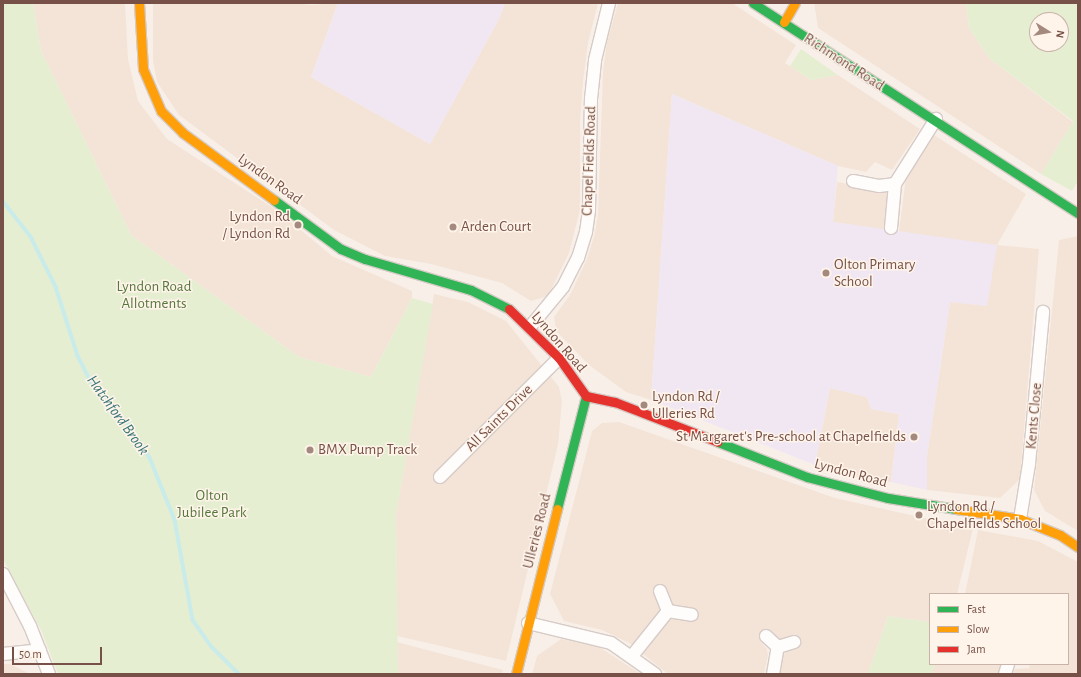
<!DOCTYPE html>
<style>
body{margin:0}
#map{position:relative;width:1081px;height:677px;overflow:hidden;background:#f8f0e8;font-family:"Alegreya Sans",sans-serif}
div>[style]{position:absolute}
.residential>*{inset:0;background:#f4e4d8}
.education>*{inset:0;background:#f1e7f2}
.green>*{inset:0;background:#e6eed2}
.stream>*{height:3.5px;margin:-1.75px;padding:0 1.75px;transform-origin:1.75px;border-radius:1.75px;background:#c9ebe9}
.roads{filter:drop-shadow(1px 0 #d6cbc6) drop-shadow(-1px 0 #d6cbc6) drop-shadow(0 1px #d6cbc6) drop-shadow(0 -1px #d6cbc6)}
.street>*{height:12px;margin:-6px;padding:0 6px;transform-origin:6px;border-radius:6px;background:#fefdfc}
.fast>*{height:9px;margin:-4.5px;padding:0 4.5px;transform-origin:4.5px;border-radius:4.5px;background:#30b455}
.slow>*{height:9px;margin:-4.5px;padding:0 4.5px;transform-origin:4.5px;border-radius:4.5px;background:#ff9f0a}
.jam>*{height:9px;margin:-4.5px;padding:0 4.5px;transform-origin:4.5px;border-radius:4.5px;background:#e5322d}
.dots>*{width:11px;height:11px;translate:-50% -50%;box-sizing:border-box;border:2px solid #fff4ea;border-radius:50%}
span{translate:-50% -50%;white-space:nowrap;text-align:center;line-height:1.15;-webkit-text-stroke:3px #fff4ea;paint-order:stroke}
.street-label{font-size:15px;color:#775147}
.poi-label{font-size:15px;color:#775147}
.right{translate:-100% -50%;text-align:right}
.left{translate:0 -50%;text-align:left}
.park-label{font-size:15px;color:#56783c}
.water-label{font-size:16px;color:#377676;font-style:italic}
.frame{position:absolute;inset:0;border:4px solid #775147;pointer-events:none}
.legend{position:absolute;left:929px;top:593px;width:140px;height:72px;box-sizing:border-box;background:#fff4ea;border:1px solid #c9b3a9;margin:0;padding:5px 7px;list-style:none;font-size:12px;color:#775147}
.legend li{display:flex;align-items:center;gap:8px;height:20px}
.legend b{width:20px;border:1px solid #c9b3a9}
.north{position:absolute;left:1029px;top:12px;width:40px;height:40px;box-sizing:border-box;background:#fff4ea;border:1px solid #c9b3a9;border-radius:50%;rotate:101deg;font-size:11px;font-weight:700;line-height:16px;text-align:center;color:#775147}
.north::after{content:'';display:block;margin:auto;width:14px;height:18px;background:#a4897f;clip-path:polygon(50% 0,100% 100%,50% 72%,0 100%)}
.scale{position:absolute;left:12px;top:647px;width:90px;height:18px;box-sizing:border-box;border:2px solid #775147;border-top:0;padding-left:5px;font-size:12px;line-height:14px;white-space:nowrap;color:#775147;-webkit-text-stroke:3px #fff4ea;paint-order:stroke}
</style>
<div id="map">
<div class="residential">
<i style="clip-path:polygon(33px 3px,125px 3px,128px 59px,138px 101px,167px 139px,278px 211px,332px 256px,412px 291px,412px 298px,371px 377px,299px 357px,131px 235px,41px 51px)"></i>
<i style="clip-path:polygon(153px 3px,297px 3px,310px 5px,338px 3px,311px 77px,430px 144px,499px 19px,505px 3px,598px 3px,588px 43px,583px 82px,580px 122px,580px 210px,569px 253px,548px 296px,531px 301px,502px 283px,431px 264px,385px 256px,334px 230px,179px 115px,157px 82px,153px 61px)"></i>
<i style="clip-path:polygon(618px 3px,732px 3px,796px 45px,785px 63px,790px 66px,811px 80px,838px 75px,920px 129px,892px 170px,875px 162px,866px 172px,838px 166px,672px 94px,651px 400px,626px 392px,589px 365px,556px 331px,554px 317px,570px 295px,587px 259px,595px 233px,598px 214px,603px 72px,607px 42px)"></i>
<i style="clip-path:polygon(814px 3px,966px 3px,969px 28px,990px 59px,1073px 122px,1041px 174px,818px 28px)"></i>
<i style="clip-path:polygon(934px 135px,1026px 194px,997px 245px,1039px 249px,1020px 479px,1000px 498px,927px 490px,927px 456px,950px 302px,899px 231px,906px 177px)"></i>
<i style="clip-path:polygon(837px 182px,884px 190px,891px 194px,887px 230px,833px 222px)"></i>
<i style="clip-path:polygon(1078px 236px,1078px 531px,1045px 511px,1034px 490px,1059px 240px)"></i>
<i style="clip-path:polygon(434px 294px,468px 302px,506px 321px,559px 387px,562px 401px,558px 445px,506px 661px,397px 636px,396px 514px)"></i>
<i style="clip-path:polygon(830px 388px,867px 397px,871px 409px,899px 414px,891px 482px,833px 473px,815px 465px)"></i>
<i style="clip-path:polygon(619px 422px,835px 498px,973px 529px,957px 594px,930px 594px,930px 622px,888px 616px,868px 674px,778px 674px,782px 657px,786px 652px,797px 649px,793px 636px,776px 640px,768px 631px,759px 640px,767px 649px,768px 655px,764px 674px,668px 674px,629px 643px,602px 630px,564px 621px,550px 594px,592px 431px,602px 423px)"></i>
<i style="clip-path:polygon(978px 530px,1038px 541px,1078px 562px,1078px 674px,1013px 674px,1015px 669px,1029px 668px,1030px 664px,1068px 664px,1068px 594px,965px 594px)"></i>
<i style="clip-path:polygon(561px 639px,599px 647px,641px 674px,532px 674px,537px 656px)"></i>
<i style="clip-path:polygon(397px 642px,503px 670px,502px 674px,398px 674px)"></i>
<i style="clip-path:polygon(3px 664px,10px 664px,30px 674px,3px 674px)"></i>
<i style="clip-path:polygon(936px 664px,1002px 664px,999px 674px,930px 674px)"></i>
</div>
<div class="education">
<i style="clip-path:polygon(338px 3px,505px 3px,499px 19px,430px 144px,311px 77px)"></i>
<i style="clip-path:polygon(672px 94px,838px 166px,833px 222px,997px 245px,987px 306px,950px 302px,927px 456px,927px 490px,891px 482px,899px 414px,871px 409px,867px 397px,830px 388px,815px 465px,651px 400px)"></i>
</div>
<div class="green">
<i style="clip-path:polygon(3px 3px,33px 3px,41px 51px,131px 235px,299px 357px,371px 377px,412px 298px,433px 304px,396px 514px,398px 674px,58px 674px,41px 630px,3px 559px)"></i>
<i style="clip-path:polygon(evenodd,966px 3px,1078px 3px,1078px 181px,1072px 191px,1041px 174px,1073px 121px,990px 59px,969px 28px,966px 3px,1037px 20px,1061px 20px,1061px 44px,1037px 44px,1037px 20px)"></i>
<i style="clip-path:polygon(801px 49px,838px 75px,811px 80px,790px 66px)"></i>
<i style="clip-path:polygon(888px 616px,930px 622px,930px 664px,936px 664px,930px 674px,868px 674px)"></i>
</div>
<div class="stream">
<i style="left:3px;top:201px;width:46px;rotate:52.1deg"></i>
<i style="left:31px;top:237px;width:56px;rotate:63.4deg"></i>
<i style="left:56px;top:287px;width:72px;rotate:72.3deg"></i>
<i style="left:78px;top:356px;width:37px;rotate:63deg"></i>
<i style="left:95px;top:389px;width:46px;rotate:45.9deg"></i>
<i style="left:127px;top:422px;width:43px;rotate:57.4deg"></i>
<i style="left:150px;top:458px;width:67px;rotate:68deg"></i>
<i style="left:175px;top:520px;width:102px;rotate:79.8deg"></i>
<i style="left:193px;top:620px;width:33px;rotate:55deg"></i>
<i style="left:212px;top:647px;width:38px;rotate:45deg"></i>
</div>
<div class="roads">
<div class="street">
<i style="left:853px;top:181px;width:26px;rotate:11deg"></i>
<i style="left:879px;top:186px;width:16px;rotate:-7deg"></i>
<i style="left:891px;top:228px;width:44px;rotate:-84.8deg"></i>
<i style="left:895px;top:184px;width:77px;rotate:-57.8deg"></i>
<i style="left:530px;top:327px;width:52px;rotate:-50.5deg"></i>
<i style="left:563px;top:287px;width:33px;rotate:-63deg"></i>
<i style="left:578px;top:258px;width:27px;rotate:-73deg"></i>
<i style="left:586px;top:232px;width:22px;rotate:-82deg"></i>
<i style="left:589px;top:210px;width:111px;rotate:-89deg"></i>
<i style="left:591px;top:99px;width:39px;rotate:-84deg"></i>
<i style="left:595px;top:60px;width:59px;rotate:-76.2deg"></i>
<i style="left:440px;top:477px;width:168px;rotate:-45deg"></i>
<i style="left:1020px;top:519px;width:56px;rotate:-80.7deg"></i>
<i style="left:1029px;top:464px;width:153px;rotate:-84.7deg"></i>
<i style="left:3px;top:574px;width:59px;rotate:62.6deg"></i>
<i style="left:30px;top:626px;width:52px;rotate:68.4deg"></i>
<i style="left:660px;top:591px;width:22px;rotate:68deg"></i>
<i style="left:668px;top:611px;width:24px;rotate:9deg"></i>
<i style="left:528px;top:623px;width:85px;rotate:13.5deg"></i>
<i style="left:611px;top:643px;width:54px;rotate:35.2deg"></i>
<i style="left:766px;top:636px;width:16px;rotate:43deg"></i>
<i style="left:778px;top:647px;width:17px;rotate:-17deg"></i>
<i style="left:3px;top:654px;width:37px;rotate:-6deg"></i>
<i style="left:632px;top:656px;width:58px;rotate:-51.3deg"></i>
<i style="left:773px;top:674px;width:27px;rotate:-80deg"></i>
<i style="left:1005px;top:674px;width:10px;rotate:-73deg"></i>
</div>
<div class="fast">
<i style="left:753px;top:3px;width:387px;rotate:32.9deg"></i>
<i style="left:274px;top:200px;width:83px;rotate:36.2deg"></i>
<i style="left:341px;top:249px;width:26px;rotate:23deg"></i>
<i style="left:365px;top:259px;width:110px;rotate:16.3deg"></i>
<i style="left:471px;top:290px;width:42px;rotate:26.6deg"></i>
<i style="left:718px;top:442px;width:96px;rotate:21.5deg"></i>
<i style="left:807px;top:477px;width:84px;rotate:14.5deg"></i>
<i style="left:888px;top:498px;width:69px;rotate:9.2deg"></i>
<i style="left:557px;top:509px;width:117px;rotate:-75.6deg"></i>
</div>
<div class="slow">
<i style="left:139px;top:3px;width:66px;rotate:86.5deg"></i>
<i style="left:143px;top:69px;width:46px;rotate:66.8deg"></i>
<i style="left:161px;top:111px;width:31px;rotate:45deg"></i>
<i style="left:183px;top:133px;width:113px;rotate:36.4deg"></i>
<i style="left:784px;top:22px;width:22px;rotate:-60deg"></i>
<i style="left:956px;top:509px;width:65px;rotate:8.9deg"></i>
<i style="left:1020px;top:519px;width:43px;rotate:21.8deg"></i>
<i style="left:1060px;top:535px;width:22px;rotate:34deg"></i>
<i style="left:516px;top:674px;width:170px;rotate:-76deg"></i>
</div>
<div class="jam">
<i style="left:509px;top:309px;width:70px;rotate:44.4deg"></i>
<i style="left:559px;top:358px;width:47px;rotate:54.6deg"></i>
<i style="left:586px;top:396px;width:30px;rotate:12deg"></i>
<i style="left:615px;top:402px;width:110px;rotate:21.2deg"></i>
</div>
</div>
<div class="dots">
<i style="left:298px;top:225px;background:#a4897f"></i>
<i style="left:453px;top:227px;background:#a4897f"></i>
<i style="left:826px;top:273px;background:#a4897f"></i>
<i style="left:644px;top:405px;background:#a4897f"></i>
<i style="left:914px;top:437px;background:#a4897f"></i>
<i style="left:310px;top:450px;background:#a4897f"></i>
<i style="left:919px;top:515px;background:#a4897f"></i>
</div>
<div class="street-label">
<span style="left:844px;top:62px;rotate:33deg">Richmond Road</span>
<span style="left:589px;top:161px;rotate:-88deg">Chapel Fields Road</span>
<span style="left:270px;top:179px;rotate:36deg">Lyndon Road</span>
<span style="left:559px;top:342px;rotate:49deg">Lyndon Road</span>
<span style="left:1034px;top:416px;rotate:-85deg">Kents Close</span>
<span style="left:499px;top:418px;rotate:-45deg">All Saints Drive</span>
<span style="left:851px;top:473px;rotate:15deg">Lyndon Road</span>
<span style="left:537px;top:531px;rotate:-76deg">Ulleries Road</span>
</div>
<div class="poi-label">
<span class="right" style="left:290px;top:225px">Lyndon Rd<br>/ Lyndon Rd</span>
<span class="left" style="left:461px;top:227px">Arden Court</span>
<span class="left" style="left:834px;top:273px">Olton Primary<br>School</span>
<span class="left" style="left:652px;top:405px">Lyndon Rd /<br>Ulleries Rd</span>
<span class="right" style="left:906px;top:437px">St Margaret's Pre-school at Chapelfields</span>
<span class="left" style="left:318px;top:450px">BMX Pump Track</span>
<span class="left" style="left:927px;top:515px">Lyndon Rd /<br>Chapelfields School</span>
</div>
<div class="park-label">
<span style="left:154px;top:295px">Lyndon Road<br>Allotments</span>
<span style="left:212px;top:504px">Olton<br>Jubilee Park</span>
</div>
<div class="water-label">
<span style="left:118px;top:415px;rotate:54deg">Hatchford Brook</span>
</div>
<div class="frame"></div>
<ul class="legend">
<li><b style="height:5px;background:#30b455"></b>Fast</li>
<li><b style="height:5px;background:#ff9f0a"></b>Slow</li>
<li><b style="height:5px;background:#e5322d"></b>Jam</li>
</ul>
<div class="north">N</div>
<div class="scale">50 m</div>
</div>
